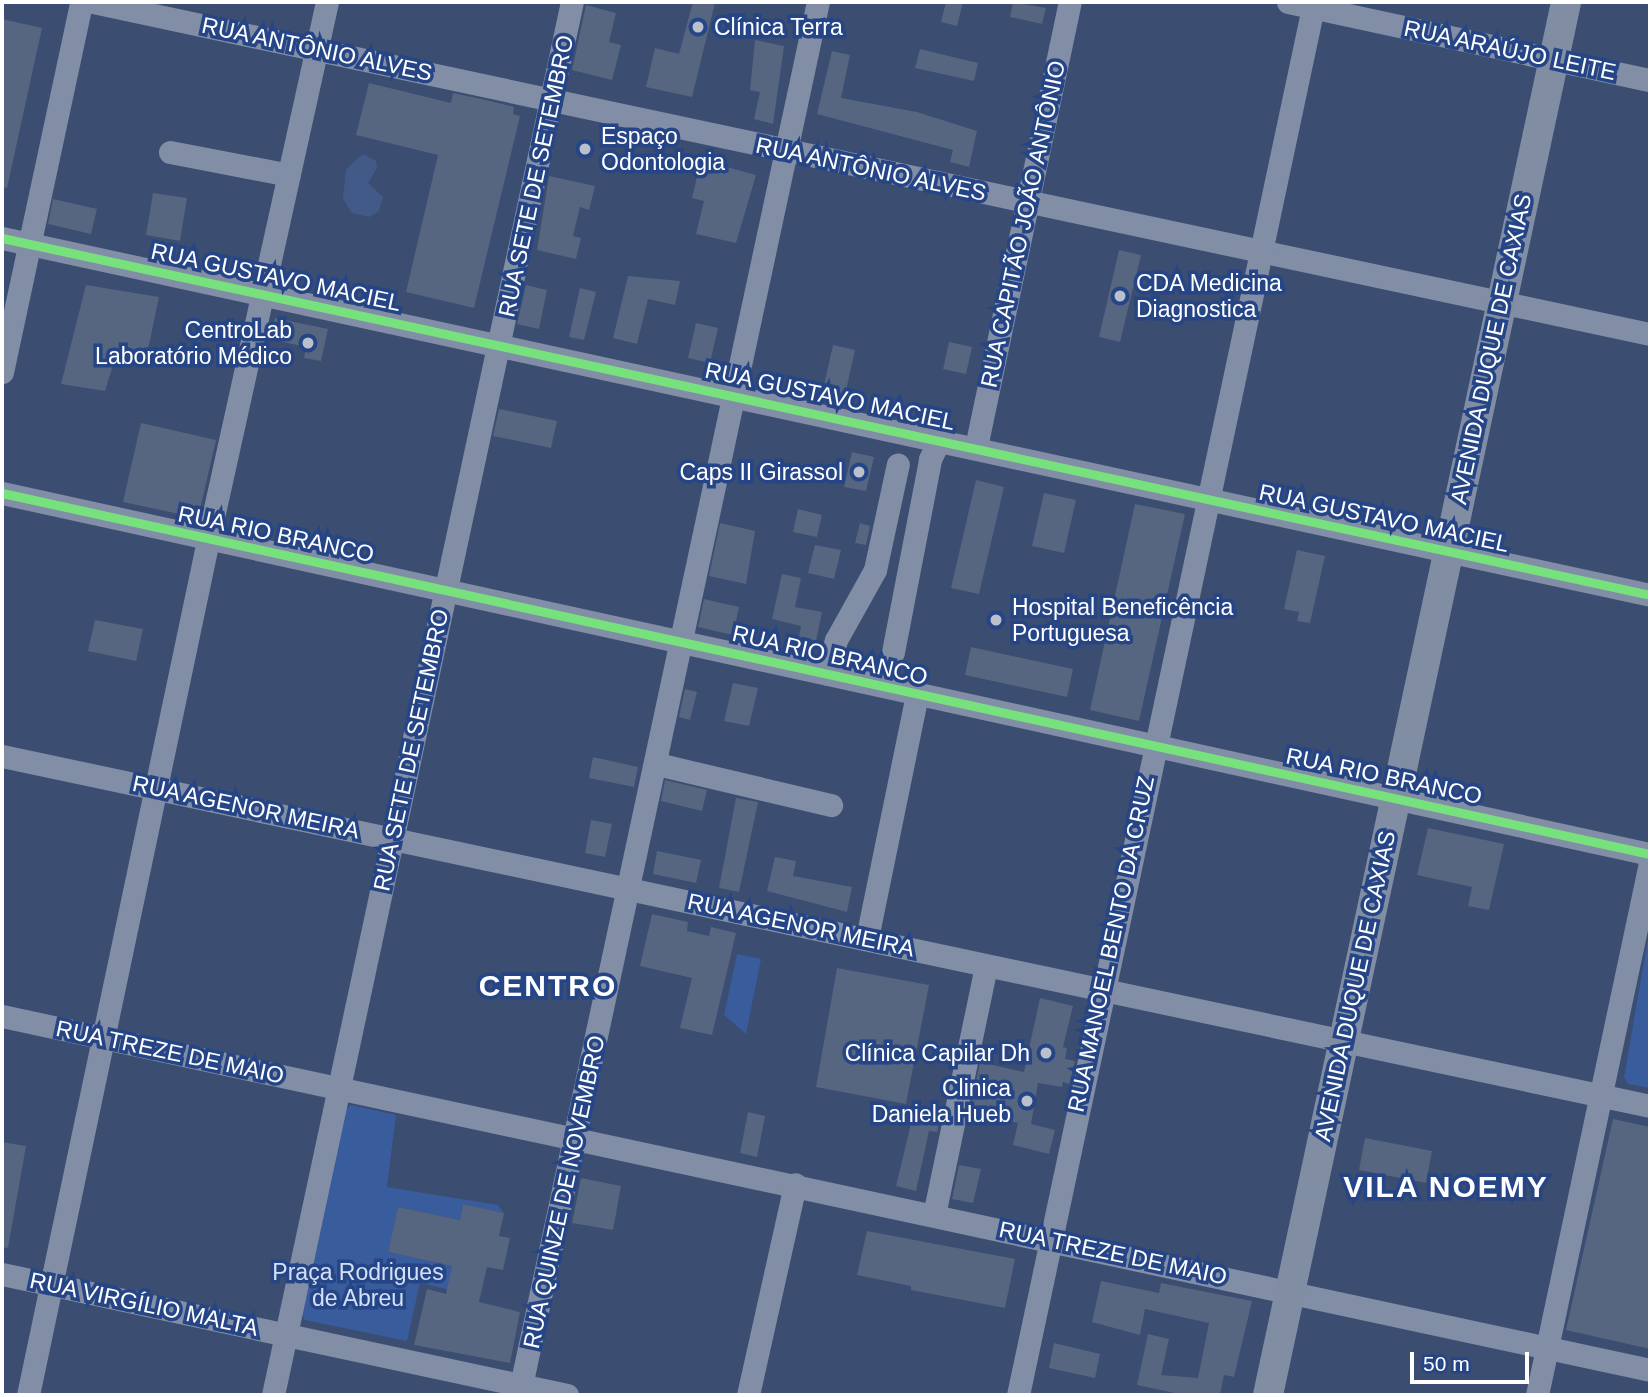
<!DOCTYPE html>
<meta charset="utf-8">
<style>
body{margin:0}
#map{position:relative;width:1652px;height:1397px;overflow:hidden;background:#3b4d70;font-family:Helvetica,sans-serif}
div>[style]{position:absolute}
.green>*{inset:0;background:#395c9c}
.water>*{inset:0;background:#425a88}
.building>*{inset:0;background:#566580}
.minor>*{height:23px;margin:-11.5px;padding:0 11.5px;transform-origin:11.5px;border-radius:11.5px;background:#828ea6}
.major>*{height:30px;margin:-15px;padding:0 15px;transform-origin:15px;border-radius:15px;background:#818da3}
.cycleway>*{height:9px;margin:-4.5px;padding:0 4.5px;transform-origin:4.5px;border-radius:4.5px;background:#77e17e}
.dots>*{width:19px;height:19px;translate:-50% -50%;box-sizing:border-box;border:4px solid #254586;border-radius:50%}
span{translate:-50% -50%;white-space:nowrap;text-align:center;line-height:1.15;-webkit-text-stroke:7px #254586;paint-order:stroke}
.poi-label{font-size:23px;color:#fff}
.left{translate:0 -50%;text-align:left}
.right{translate:-100% -50%;text-align:right}
.street-label{font-size:23px;color:#fff}
.park-label{font-size:23px;color:#d3e0f7}
.district-label{font-size:30px;color:#fff;font-weight:700;letter-spacing:2px}
.frame{position:absolute;inset:0;border:4px solid #fff;pointer-events:none}
.scale{position:absolute;left:1410px;top:1352px;width:119px;height:32px;box-sizing:border-box;border:4px solid #fff;border-top:0;padding-left:9px;font-size:21px;line-height:24px;white-space:nowrap;color:#fff;-webkit-text-stroke:5px #254586;paint-order:stroke}
</style>
<div id="map">
<div class="green">
<i style="clip-path:polygon(1650px 927px,1650px 1088px,1628px 1084px,1624px 1077px)"></i>
<i style="clip-path:polygon(737px 954px,761px 959px,746px 1034px,724px 1015px)"></i>
<i style="clip-path:polygon(350px 1105px,396px 1115px,387px 1187px,498px 1205px,504px 1213px,463px 1204px,460px 1220px,398px 1207px,388px 1252px,452px 1266px,450px 1279px,483px 1287px,473px 1295px,420px 1283px,407px 1341px,305px 1320px,302px 1315px,346px 1109px)"></i>
</div>
<div class="water">
<i style="clip-path:polygon(363px 154px,376px 161px,377px 168px,368px 183px,383px 197px,379px 211px,369px 217px,352px 213px,343px 199px,346px 169px)"></i>
</div>
<div class="building">
<i style="clip-path:polygon(693px 2px,715px 3px,692px 97px,646px 87px,655px 48px,679px 54px)"></i>
<i style="clip-path:polygon(946px 2px,963px 2px,957px 26px,941px 22px)"></i>
<i style="clip-path:polygon(1013px 2px,1046px 8px,1042px 24px,1010px 17px)"></i>
<i style="clip-path:polygon(586px 5px,616px 13px,609px 42px,621px 45px,612px 80px,572px 70px)"></i>
<i style="clip-path:polygon(2px 19px,42px 28px,7px 188px,2px 187px)"></i>
<i style="clip-path:polygon(755px 40px,784px 46px,773px 124px,754px 119px,760px 92px,750px 90px)"></i>
<i style="clip-path:polygon(920px 49px,978px 63px,974px 81px,915px 68px)"></i>
<i style="clip-path:polygon(832px 51px,850px 55px,841px 98px,917px 112px,977px 131px,969px 167px,950px 162px,953px 150px,817px 114px)"></i>
<i style="clip-path:polygon(369px 83px,451px 103px,453px 93px,490px 101px,514px 107px,513px 114px,520px 116px,474px 308px,406px 292px,438px 155px,356px 135px)"></i>
<i style="clip-path:polygon(701px 160px,756px 175px,736px 243px,696px 234px,704px 201px,692px 198px)"></i>
<i style="clip-path:polygon(549px 176px,595px 186px,589px 210px,580px 207px,573px 236px,581px 238px,576px 259px,537px 250px)"></i>
<i style="clip-path:polygon(153px 193px,187px 198px,180px 241px,146px 235px)"></i>
<i style="clip-path:polygon(53px 199px,97px 209px,91px 234px,48px 224px)"></i>
<i style="clip-path:polygon(1119px 250px,1141px 255px,1120px 342px,1099px 337px)"></i>
<i style="clip-path:polygon(628px 276px,680px 281px,675px 305px,648px 299px,637px 344px,613px 338px)"></i>
<i style="clip-path:polygon(86px 285px,159px 297px,146px 359px,116px 355px,105px 391px,61px 384px)"></i>
<i style="clip-path:polygon(526px 285px,547px 290px,539px 329px,517px 324px)"></i>
<i style="clip-path:polygon(580px 288px,596px 292px,584px 340px,569px 337px)"></i>
<i style="clip-path:polygon(275px 318px,328px 329px,321px 361px,304px 358px,306px 347px,270px 339px)"></i>
<i style="clip-path:polygon(696px 323px,718px 328px,710px 363px,688px 358px)"></i>
<i style="clip-path:polygon(949px 342px,972px 347px,966px 374px,943px 369px)"></i>
<i style="clip-path:polygon(833px 345px,855px 350px,844px 399px,822px 394px)"></i>
<i style="clip-path:polygon(499px 409px,557px 421px,551px 448px,493px 436px)"></i>
<i style="clip-path:polygon(141px 423px,216px 440px,198px 518px,123px 502px)"></i>
<i style="clip-path:polygon(852px 452px,874px 457px,866px 491px,844px 487px)"></i>
<i style="clip-path:polygon(976px 480px,1004px 487px,979px 594px,951px 588px)"></i>
<i style="clip-path:polygon(1044px 493px,1076px 500px,1064px 553px,1032px 546px)"></i>
<i style="clip-path:polygon(1135px 504px,1185px 514px,1139px 721px,1090px 710px)"></i>
<i style="clip-path:polygon(798px 509px,822px 515px,817px 537px,793px 532px)"></i>
<i style="clip-path:polygon(720px 523px,755px 531px,746px 584px,709px 576px)"></i>
<i style="clip-path:polygon(860px 523px,870px 526px,866px 545px,855px 543px)"></i>
<i style="clip-path:polygon(815px 545px,841px 550px,834px 579px,808px 573px)"></i>
<i style="clip-path:polygon(1297px 550px,1325px 556px,1310px 623px,1297px 621px,1299px 612px,1284px 609px)"></i>
<i style="clip-path:polygon(782px 574px,801px 578px,795px 607px,822px 612px,816px 641px,799px 637px,801px 626px,772px 619px)"></i>
<i style="clip-path:polygon(704px 599px,739px 607px,733px 635px,698px 627px)"></i>
<i style="clip-path:polygon(95px 620px,143px 629px,136px 661px,88px 651px)"></i>
<i style="clip-path:polygon(971px 647px,1073px 669px,1067px 697px,965px 675px)"></i>
<i style="clip-path:polygon(733px 683px,758px 688px,749px 726px,724px 721px)"></i>
<i style="clip-path:polygon(685px 689px,697px 692px,690px 720px,679px 717px)"></i>
<i style="clip-path:polygon(593px 757px,638px 767px,634px 787px,589px 778px)"></i>
<i style="clip-path:polygon(665px 780px,707px 790px,702px 811px,661px 801px)"></i>
<i style="clip-path:polygon(736px 798px,758px 802px,739px 892px,719px 888px)"></i>
<i style="clip-path:polygon(591px 820px,612px 824px,605px 857px,585px 853px)"></i>
<i style="clip-path:polygon(1428px 828px,1504px 844px,1489px 910px,1468px 906px,1472px 887px,1417px 875px)"></i>
<i style="clip-path:polygon(657px 851px,701px 860px,696px 883px,653px 874px)"></i>
<i style="clip-path:polygon(775px 857px,796px 861px,793px 876px,852px 887px,847px 912px,767px 891px)"></i>
<i style="clip-path:polygon(652px 914px,688px 922px,687px 931px,709px 936px,711px 927px,736px 933px,712px 1035px,680px 1028px,692px 978px,640px 966px)"></i>
<i style="clip-path:polygon(837px 968px,929px 985px,906px 1104px,816px 1087px)"></i>
<i style="clip-path:polygon(1040px 998px,1073px 1006px,1063px 1047px,1067px 1048px,1065px 1059px,1075px 1061px,1070px 1084px,1063px 1082px,1062px 1087px,1038px 1083px,1031px 1124px,1055px 1130px,1049px 1154px,1013px 1145px,1018px 1123px,970px 1111px,980px 1062px,1024px 1072px)"></i>
<i style="clip-path:polygon(909px 1106px,942px 1110px,937px 1132px,929px 1131px,916px 1191px,896px 1186px,910px 1128px)"></i>
<i style="clip-path:polygon(748px 1112px,765px 1116px,757px 1157px,740px 1153px)"></i>
<i style="clip-path:polygon(1613px 1119px,1650px 1127px,1650px 1349px,1566px 1330px)"></i>
<i style="clip-path:polygon(1365px 1138px,1432px 1151px,1426px 1183px,1359px 1170px)"></i>
<i style="clip-path:polygon(2px 1142px,26px 1146px,8px 1248px,2px 1247px)"></i>
<i style="clip-path:polygon(959px 1165px,981px 1169px,973px 1203px,952px 1199px)"></i>
<i style="clip-path:polygon(581px 1178px,621px 1186px,613px 1230px,572px 1223px)"></i>
<i style="clip-path:polygon(463px 1204px,504px 1213px,499px 1236px,510px 1238px,503px 1270px,487px 1267px,479px 1302px,520px 1312px,510px 1363px,414px 1345px,427px 1289px,446px 1294px,452px 1266px,388px 1252px,398px 1207px,460px 1220px)"></i>
<i style="clip-path:polygon(867px 1231px,1015px 1259px,1005px 1308px,911px 1290px,911px 1286px,857px 1275px)"></i>
<i style="clip-path:polygon(1101px 1281px,1159px 1293px,1161px 1283px,1252px 1301px,1234px 1377px,1224px 1375px,1220px 1395px,1184px 1395px,1137px 1385px,1148px 1334px,1169px 1339px,1161px 1375px,1198px 1378px,1209px 1323px,1145px 1309px,1140px 1335px,1092px 1322px)"></i>
<i style="clip-path:polygon(1054px 1343px,1100px 1354px,1095px 1378px,1049px 1368px)"></i>
</div>
<div class="minor">
<i style="left:93px;top:2px;width:1592px;rotate:12.04deg"></i>
<i style="left:1288px;top:2px;width:370px;rotate:12.2deg"></i>
<i style="left:170px;top:152px;width:121px;rotate:10.9deg"></i>
<i style="left:2px;top:238px;width:1686px;rotate:12.22deg"></i>
<i style="left:2px;top:372px;width:378px;rotate:-77.9deg"></i>
<i style="left:976px;top:447px;width:455px;rotate:-78.1deg"></i>
<i style="left:2px;top:493px;width:1687px;rotate:12.36deg"></i>
<i style="left:893px;top:652px;width:197px;rotate:-79.1deg"></i>
<i style="left:930px;top:459px;width:22px;rotate:-63deg"></i>
<i style="left:828px;top:674px;width:35px;rotate:-77deg"></i>
<i style="left:836px;top:640px;width:80px;rotate:-60.9deg"></i>
<i style="left:875px;top:570px;width:108px;rotate:-77.8deg"></i>
<i style="left:2px;top:756px;width:1685px;rotate:11.99deg"></i>
<i style="left:657px;top:764px;width:179px;rotate:13.3deg"></i>
<i style="left:867px;top:938px;width:249px;rotate:-78.4deg"></i>
<i style="left:2px;top:1016px;width:1686px;rotate:12.12deg"></i>
<i style="left:934px;top:1215px;width:254px;rotate:-78.2deg"></i>
<i style="left:2px;top:1274px;width:578px;rotate:12.09deg"></i>
<i style="left:28px;top:1395px;width:874px;rotate:-78.11deg"></i>
<i style="left:208px;top:540px;width:551px;rotate:-77.53deg"></i>
<i style="left:273px;top:1395px;width:1425px;rotate:-77.89deg"></i>
<i style="left:519px;top:1395px;width:1425px;rotate:-77.89deg"></i>
<i style="left:748px;top:1395px;width:216px;rotate:-77.4deg"></i>
<i style="left:1018px;top:1395px;width:1424px;rotate:-78deg"></i>
<i style="left:1537px;top:1395px;width:544px;rotate:-78.01deg"></i>
</div>
<div class="major">
<i style="left:1268px;top:1395px;width:1425px;rotate:-77.92deg"></i>
</div>
<div class="cycleway">
<i style="left:2px;top:238px;width:1686px;rotate:12.22deg"></i>
<i style="left:2px;top:493px;width:1687px;rotate:12.36deg"></i>
</div>
<div class="dots">
<i style="left:698px;top:27px;background:#bac1cd"></i>
<i style="left:585px;top:149px;background:#bac1cd"></i>
<i style="left:1120px;top:296px;background:#bac1cd"></i>
<i style="left:308px;top:343px;background:#bac1cd"></i>
<i style="left:859px;top:472px;background:#bac1cd"></i>
<i style="left:996px;top:620px;background:#bac1cd"></i>
<i style="left:1046px;top:1053px;background:#bac1cd"></i>
<i style="left:1027px;top:1101px;background:#bac1cd"></i>
</div>
<div class="poi-label">
<span class="left" style="left:714px;top:27px">Clínica Terra</span>
<span class="left" style="left:601px;top:149px">Espaço<br>Odontologia</span>
<span class="left" style="left:1136px;top:296px">CDA Medicina<br>Diagnostica</span>
<span class="right" style="left:292px;top:343px">CentroLab<br>Laboratório Médico</span>
<span class="right" style="left:843px;top:472px">Caps II Girassol</span>
<span class="left" style="left:1012px;top:620px">Hospital Beneficência<br>Portuguesa</span>
<span class="right" style="left:1030px;top:1053px">Clínica Capilar Dh</span>
<span class="right" style="left:1011px;top:1101px">Clinica<br>Daniela Hueb</span>
</div>
<div class="street-label">
<span style="left:317px;top:49px;rotate:12deg">RUA ANTÔNIO ALVES</span>
<span style="left:1510px;top:50px;rotate:12deg">RUA ARAÚJO LEITE</span>
<span style="left:871px;top:169px;rotate:12deg">RUA ANTÔNIO ALVES</span>
<span style="left:536px;top:176px;rotate:-78deg">RUA SETE DE SETEMBRO</span>
<span style="left:1023px;top:224px;rotate:-78deg">RUA CAPITÃO JOÃO ANTÔNIO</span>
<span style="left:276px;top:277px;rotate:12deg">RUA GUSTAVO MACIEL</span>
<span style="left:1491px;top:349px;rotate:-78deg">AVENIDA DUQUE DE CAXIAS</span>
<span style="left:830px;top:396px;rotate:12deg">RUA GUSTAVO MACIEL</span>
<span style="left:1384px;top:518px;rotate:12deg">RUA GUSTAVO MACIEL</span>
<span style="left:276px;top:534px;rotate:12deg">RUA RIO BRANCO</span>
<span style="left:830px;top:655px;rotate:13deg">RUA RIO BRANCO</span>
<span style="left:411px;top:750px;rotate:-78deg">RUA SETE DE SETEMBRO</span>
<span style="left:1384px;top:776px;rotate:12deg">RUA RIO BRANCO</span>
<span style="left:246px;top:807px;rotate:12deg">RUA AGENOR MEIRA</span>
<span style="left:801px;top:925px;rotate:12deg">RUA AGENOR MEIRA</span>
<span style="left:1111px;top:944px;rotate:-78deg">RUA MANOEL BENTO DA CRUZ</span>
<span style="left:1355px;top:986px;rotate:-78deg">AVENIDA DUQUE DE CAXIAS</span>
<span style="left:170px;top:1052px;rotate:12deg">RUA TREZE DE MAIO</span>
<span style="left:564px;top:1192px;rotate:-78deg">RUA QUINZE DE NOVEMBRO</span>
<span style="left:1113px;top:1253px;rotate:12deg">RUA TREZE DE MAIO</span>
<span style="left:144px;top:1304px;rotate:12deg">RUA VIRGÍLIO MALTA</span>
</div>
<div class="park-label">
<span style="left:358px;top:1285px">Praça Rodrigues<br>de Abreu</span>
</div>
<div class="district-label">
<span style="left:548px;top:986px">CENTRO</span>
<span style="left:1446px;top:1187px">VILA NOEMY</span>
</div>
<div class="frame"></div>
<div class="scale">50 m</div>
</div>
